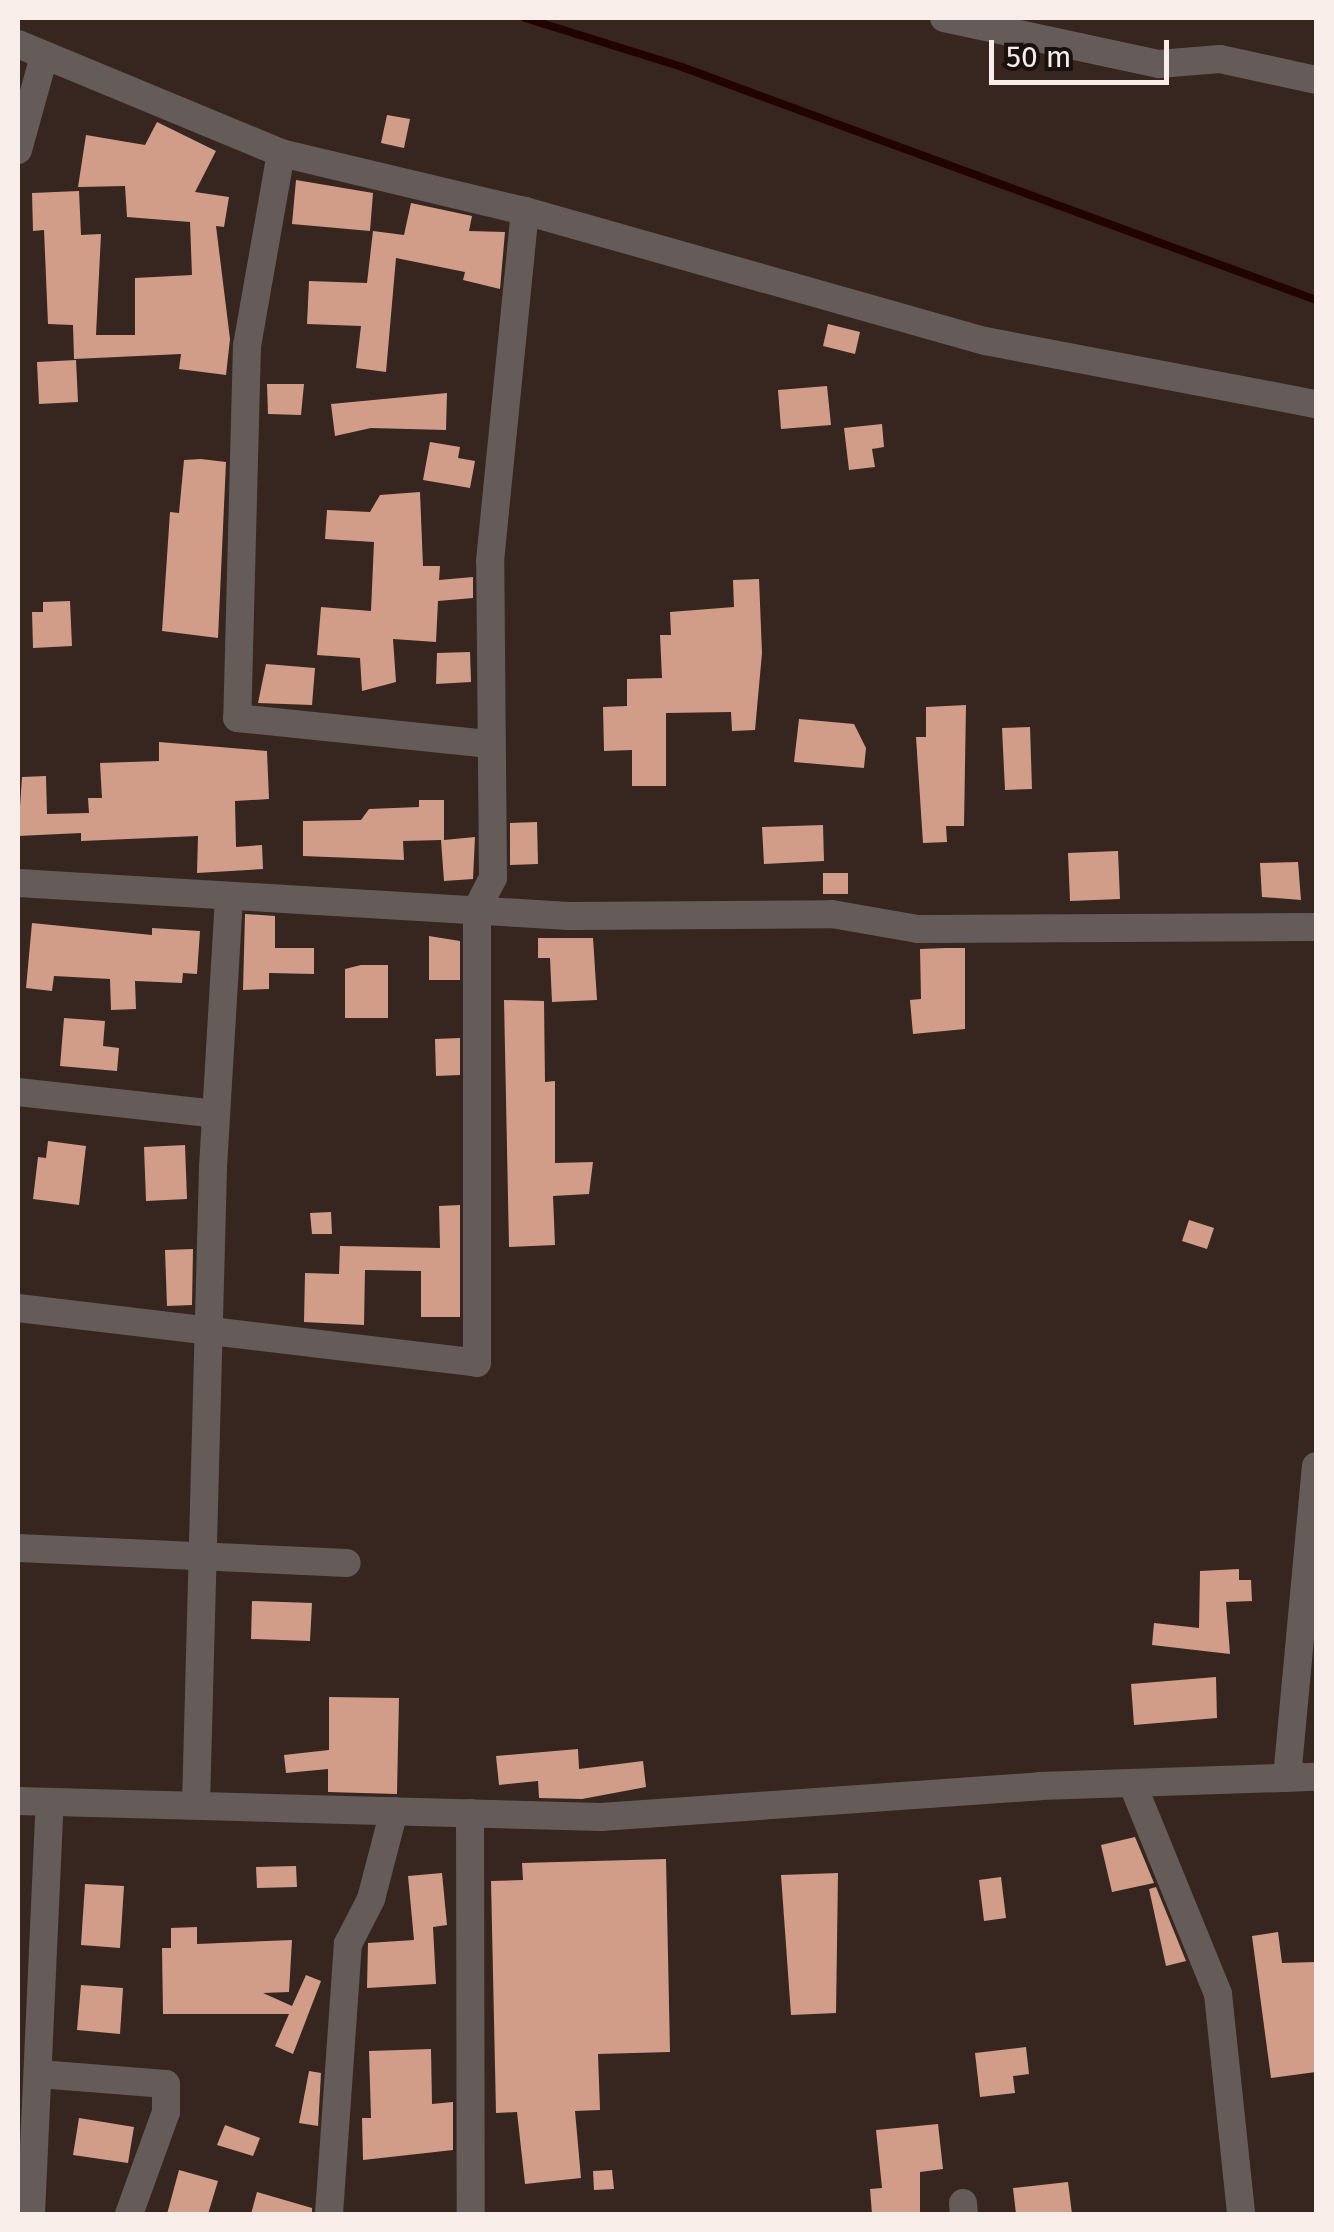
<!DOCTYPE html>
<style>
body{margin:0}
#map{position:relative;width:1334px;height:2232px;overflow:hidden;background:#36261f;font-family:"Fira Sans",sans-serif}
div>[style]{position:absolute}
.stream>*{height:8px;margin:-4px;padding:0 4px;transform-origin:4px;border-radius:4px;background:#210400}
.building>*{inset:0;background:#d19d89}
.minor>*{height:28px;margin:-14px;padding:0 14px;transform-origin:14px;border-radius:14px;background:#655c59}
span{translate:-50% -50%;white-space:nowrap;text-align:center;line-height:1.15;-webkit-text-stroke:10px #18110e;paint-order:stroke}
.frame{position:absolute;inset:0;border:20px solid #f8ede8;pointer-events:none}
.scale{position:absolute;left:989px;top:40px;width:180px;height:45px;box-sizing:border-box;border:5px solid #f8ede8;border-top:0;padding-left:12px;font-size:30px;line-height:35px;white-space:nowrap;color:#f8ede8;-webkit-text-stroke:8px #18110e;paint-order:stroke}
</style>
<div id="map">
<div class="stream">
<i style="left:525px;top:18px;width:164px;rotate:17.3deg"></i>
<i style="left:682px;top:67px;width:675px;rotate:20.18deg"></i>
</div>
<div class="building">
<i style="clip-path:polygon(387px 115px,410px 119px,404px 148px,381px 143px)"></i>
<i style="clip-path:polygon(157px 122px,216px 151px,195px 192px,229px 197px,224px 227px,216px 226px,230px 339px,226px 375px,179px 369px,181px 354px,74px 359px,73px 325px,48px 324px,44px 230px,33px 231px,32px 193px,79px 191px,81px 235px,101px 234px,96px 335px,135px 335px,135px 278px,192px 275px,190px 222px,127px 217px,125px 186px,78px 187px,86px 135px,145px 145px)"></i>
<i style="clip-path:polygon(296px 180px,373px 193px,370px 231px,292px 224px)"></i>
<i style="clip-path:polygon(411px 203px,472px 216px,469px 231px,505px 232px,500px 289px,463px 280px,465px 272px,396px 258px,386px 372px,356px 368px,361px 326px,307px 324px,309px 281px,367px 283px,373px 231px,404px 235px)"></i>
<i style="clip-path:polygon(828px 324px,860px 332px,855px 354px,823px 346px)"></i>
<i style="clip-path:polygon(76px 360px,78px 402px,39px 404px,37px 362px)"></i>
<i style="clip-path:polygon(267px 384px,304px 384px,301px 415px,268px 414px)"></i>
<i style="clip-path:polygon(827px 386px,831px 425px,781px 429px,778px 390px)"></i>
<i style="clip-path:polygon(447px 393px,446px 430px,371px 428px,335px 436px,331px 404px)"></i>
<i style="clip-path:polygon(882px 424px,884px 447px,872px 449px,875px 467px,849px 470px,844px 428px)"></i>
<i style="clip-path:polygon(430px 442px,460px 447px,458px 458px,475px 461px,470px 488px,423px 480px)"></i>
<i style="clip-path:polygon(201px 459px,226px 462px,218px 638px,162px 631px,170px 512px,179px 513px,184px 460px)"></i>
<i style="clip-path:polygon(420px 492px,423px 566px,440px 566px,439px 580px,473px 577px,473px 598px,438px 601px,436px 642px,393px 639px,396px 682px,362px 691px,360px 658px,317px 655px,321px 607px,371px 611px,374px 542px,325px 539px,327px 510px,370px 512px,380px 495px)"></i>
<i style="clip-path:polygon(759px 579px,762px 653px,755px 730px,732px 731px,731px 712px,666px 713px,666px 786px,632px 786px,632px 750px,604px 751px,603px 707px,627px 706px,627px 679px,662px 678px,660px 635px,671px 635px,670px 612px,734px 607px,733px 580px)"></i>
<i style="clip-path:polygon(70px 601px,72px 646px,33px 648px,32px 612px,43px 612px,43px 602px)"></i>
<i style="clip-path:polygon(470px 652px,471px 682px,436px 684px,437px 653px)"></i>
<i style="clip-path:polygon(266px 664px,315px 668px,312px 705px,258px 703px)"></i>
<i style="clip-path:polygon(966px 705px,964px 826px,946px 826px,947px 842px,923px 843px,916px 737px,926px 737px,926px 707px)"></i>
<i style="clip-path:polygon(799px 719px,854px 724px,866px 748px,864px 768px,794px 762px)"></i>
<i style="clip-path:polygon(1030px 727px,1032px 789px,1005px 790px,1002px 728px)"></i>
<i style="clip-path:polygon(159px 742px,267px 751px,269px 799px,235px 801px,236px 847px,262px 845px,263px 869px,197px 873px,198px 836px,81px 841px,81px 833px,18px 836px,22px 777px,46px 776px,47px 814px,89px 813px,88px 798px,102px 798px,100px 763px,159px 761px)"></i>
<i style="clip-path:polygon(419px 800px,444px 800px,444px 840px,475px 837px,473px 879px,444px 881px,441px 840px,403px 841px,404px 860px,303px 856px,303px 821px,361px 820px,369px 809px,419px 807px)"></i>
<i style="clip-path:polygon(537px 822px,538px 864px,510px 865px,510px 823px)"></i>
<i style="clip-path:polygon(823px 825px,824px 861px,764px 864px,762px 827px)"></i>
<i style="clip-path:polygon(1118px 851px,1120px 899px,1070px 901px,1068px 853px)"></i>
<i style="clip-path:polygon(1298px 862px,1301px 900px,1262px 897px,1260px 863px)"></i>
<i style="clip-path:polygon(823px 873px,848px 873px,848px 894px,823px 894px)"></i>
<i style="clip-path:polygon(245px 914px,275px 916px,275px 948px,314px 948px,314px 974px,269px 973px,269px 989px,243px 990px)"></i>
<i style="clip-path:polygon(32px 923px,152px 935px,152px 928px,200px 931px,197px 974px,183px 973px,182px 983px,135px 981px,136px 1009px,111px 1010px,110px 979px,54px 976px,52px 991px,26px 988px)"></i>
<i style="clip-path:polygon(429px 936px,460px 941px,460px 980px,429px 980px)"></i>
<i style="clip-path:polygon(538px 938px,593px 938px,597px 1000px,552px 1002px,550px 958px,538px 958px)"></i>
<i style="clip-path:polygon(946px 948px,965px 948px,965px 1029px,913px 1034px,910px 1000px,921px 999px,920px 949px)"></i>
<i style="clip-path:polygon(361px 965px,388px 965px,388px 1018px,345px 1018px,345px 969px)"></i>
<i style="clip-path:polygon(504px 1000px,544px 1001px,545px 1082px,555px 1081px,555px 1163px,593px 1162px,589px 1194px,553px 1196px,555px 1245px,509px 1247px)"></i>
<i style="clip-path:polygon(64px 1018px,105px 1021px,103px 1046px,119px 1048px,117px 1071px,60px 1066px)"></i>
<i style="clip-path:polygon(460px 1038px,460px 1075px,436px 1076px,435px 1039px)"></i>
<i style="clip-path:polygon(48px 1141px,86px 1146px,79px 1205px,33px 1199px,38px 1157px,46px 1158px)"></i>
<i style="clip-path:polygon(185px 1145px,187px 1199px,146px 1201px,144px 1147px)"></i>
<i style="clip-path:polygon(460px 1205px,460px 1317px,421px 1317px,421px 1271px,365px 1270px,364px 1325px,304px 1322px,305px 1273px,339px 1274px,340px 1246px,440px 1248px,439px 1206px)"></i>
<i style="clip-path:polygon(331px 1212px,332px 1234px,312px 1234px,310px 1213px)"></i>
<i style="clip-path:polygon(1189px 1220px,1214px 1228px,1207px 1249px,1182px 1241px)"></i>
<i style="clip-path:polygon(193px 1249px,192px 1305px,167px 1306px,165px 1250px)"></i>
<i style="clip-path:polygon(1239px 1569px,1239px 1580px,1251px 1580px,1252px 1601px,1226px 1602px,1230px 1654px,1152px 1645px,1154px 1623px,1199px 1628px,1200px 1571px)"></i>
<i style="clip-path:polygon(252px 1601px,312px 1603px,310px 1641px,251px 1639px)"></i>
<i style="clip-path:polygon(1216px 1677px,1217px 1718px,1134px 1725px,1131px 1684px)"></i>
<i style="clip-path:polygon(329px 1697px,399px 1698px,397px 1794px,328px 1792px,328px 1769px,286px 1773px,284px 1755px,329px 1750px)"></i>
<i style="clip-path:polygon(578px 1749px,579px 1769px,643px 1761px,646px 1787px,582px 1799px,539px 1798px,538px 1781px,499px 1785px,496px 1756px)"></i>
<i style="clip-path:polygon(1135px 1837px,1154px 1883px,1112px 1892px,1101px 1845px)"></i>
<i style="clip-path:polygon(666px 1859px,670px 2052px,598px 2054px,600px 2110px,575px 2111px,581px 2178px,525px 2184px,517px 2112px,496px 2113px,491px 1881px,523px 1880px,522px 1863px)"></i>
<i style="clip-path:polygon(296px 1866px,297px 1887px,257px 1888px,256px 1867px)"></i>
<i style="clip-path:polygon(442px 1873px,447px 1925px,433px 1927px,436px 1984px,367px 1988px,368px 1943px,414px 1940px,408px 1876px)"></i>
<i style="clip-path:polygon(838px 1873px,836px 2013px,791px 2015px,781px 1875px)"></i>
<i style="clip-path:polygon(1001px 1877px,1006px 1918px,984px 1921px,979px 1880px)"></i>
<i style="clip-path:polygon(85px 1884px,124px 1886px,120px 1948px,81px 1945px)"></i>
<i style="clip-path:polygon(1156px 1887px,1186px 1961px,1166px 1966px,1149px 1889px)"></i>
<i style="clip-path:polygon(197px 1927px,197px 1944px,292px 1940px,289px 1992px,263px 1993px,292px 2006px,306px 1975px,321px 1981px,293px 2054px,275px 2046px,289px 2014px,163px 2014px,162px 1948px,171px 1948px,171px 1928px)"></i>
<i style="clip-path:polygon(1278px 1932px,1282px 1963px,1316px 1962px,1316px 2072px,1271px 2078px,1252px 1936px)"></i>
<i style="clip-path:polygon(81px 1985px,123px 1988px,120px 2034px,77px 2030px)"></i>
<i style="clip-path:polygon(1026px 2047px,1029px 2074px,1013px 2076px,1015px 2093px,980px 2097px,975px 2053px)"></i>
<i style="clip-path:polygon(431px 2049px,432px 2104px,453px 2102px,453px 2150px,363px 2160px,362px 2118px,371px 2118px,369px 2051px)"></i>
<i style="clip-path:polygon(309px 2071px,321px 2073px,318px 2126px,299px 2123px)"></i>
<i style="clip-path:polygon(79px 2118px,134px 2127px,128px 2163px,73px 2155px)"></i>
<i style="clip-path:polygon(938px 2124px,943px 2169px,920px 2172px,920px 2214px,872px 2214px,870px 2189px,882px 2188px,876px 2130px)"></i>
<i style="clip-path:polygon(225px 2125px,260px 2138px,253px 2156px,217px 2145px)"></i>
<i style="clip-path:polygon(179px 2170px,218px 2181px,208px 2214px,167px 2214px)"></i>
<i style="clip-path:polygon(612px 2170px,614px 2189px,594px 2190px,593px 2171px)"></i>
<i style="clip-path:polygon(1068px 2182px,1072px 2214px,1016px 2214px,1013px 2188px)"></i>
<i style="clip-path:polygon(257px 2192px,312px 2208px,312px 2214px,251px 2214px)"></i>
</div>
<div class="minor">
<i style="left:944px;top:18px;width:220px;rotate:12.1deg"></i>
<i style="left:1159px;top:64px;width:61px;rotate:-4.7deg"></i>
<i style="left:1220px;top:59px;width:98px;rotate:12.3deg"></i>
<i style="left:18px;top:44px;width:285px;rotate:22.5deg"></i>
<i style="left:281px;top:153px;width:251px;rotate:13.4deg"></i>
<i style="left:525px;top:211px;width:478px;rotate:15.8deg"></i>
<i style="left:985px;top:341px;width:337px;rotate:10.8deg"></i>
<i style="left:18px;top:150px;width:98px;rotate:-74.5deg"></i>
<i style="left:281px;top:153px;width:195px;rotate:100deg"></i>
<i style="left:247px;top:345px;width:373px;rotate:91.5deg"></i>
<i style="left:237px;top:718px;width:252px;rotate:5.9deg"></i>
<i style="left:18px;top:883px;width:552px;rotate:3.43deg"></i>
<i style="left:569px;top:916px;width:263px;rotate:-0.4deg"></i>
<i style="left:832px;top:914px;width:87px;rotate:9.9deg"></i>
<i style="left:918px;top:929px;width:398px;rotate:-0.3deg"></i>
<i style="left:18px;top:1092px;width:199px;rotate:6.3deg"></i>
<i style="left:18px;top:1308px;width:462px;rotate:6.8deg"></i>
<i style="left:477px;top:1363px;width:454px;rotate:-90deg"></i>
<i style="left:477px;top:909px;width:35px;rotate:-63deg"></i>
<i style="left:493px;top:878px;width:317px;rotate:-90.5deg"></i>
<i style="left:490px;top:561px;width:352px;rotate:-84.3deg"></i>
<i style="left:18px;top:1548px;width:329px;rotate:2.6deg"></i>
<i style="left:1287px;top:1778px;width:313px;rotate:-84.7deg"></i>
<i style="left:1132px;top:1783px;width:228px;rotate:67.8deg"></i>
<i style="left:1218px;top:1994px;width:221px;rotate:84deg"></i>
<i style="left:18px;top:1801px;width:583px;rotate:1.57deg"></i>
<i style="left:601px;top:1817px;width:440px;rotate:-4deg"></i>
<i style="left:1040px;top:1786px;width:276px;rotate:-1.9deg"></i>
<i style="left:196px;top:1805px;width:638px;rotate:-88.47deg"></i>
<i style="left:213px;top:1167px;width:271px;rotate:-86.6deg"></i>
<i style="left:470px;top:1813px;width:401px;rotate:89.9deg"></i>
<i style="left:39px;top:2074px;width:127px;rotate:4.5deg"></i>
<i style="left:166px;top:2084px;width:28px;rotate:90deg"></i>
<i style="left:166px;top:2112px;width:109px;rotate:109.9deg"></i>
<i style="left:963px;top:2203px;width:11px;rotate:85deg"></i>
<i style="left:31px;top:2214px;width:412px;rotate:-87.4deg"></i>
<i style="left:329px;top:2214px;width:271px;rotate:-86deg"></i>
<i style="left:348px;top:1944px;width:51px;rotate:-62.9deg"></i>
<i style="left:371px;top:1899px;width:91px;rotate:-75.4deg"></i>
</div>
<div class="frame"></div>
<div class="scale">50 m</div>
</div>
